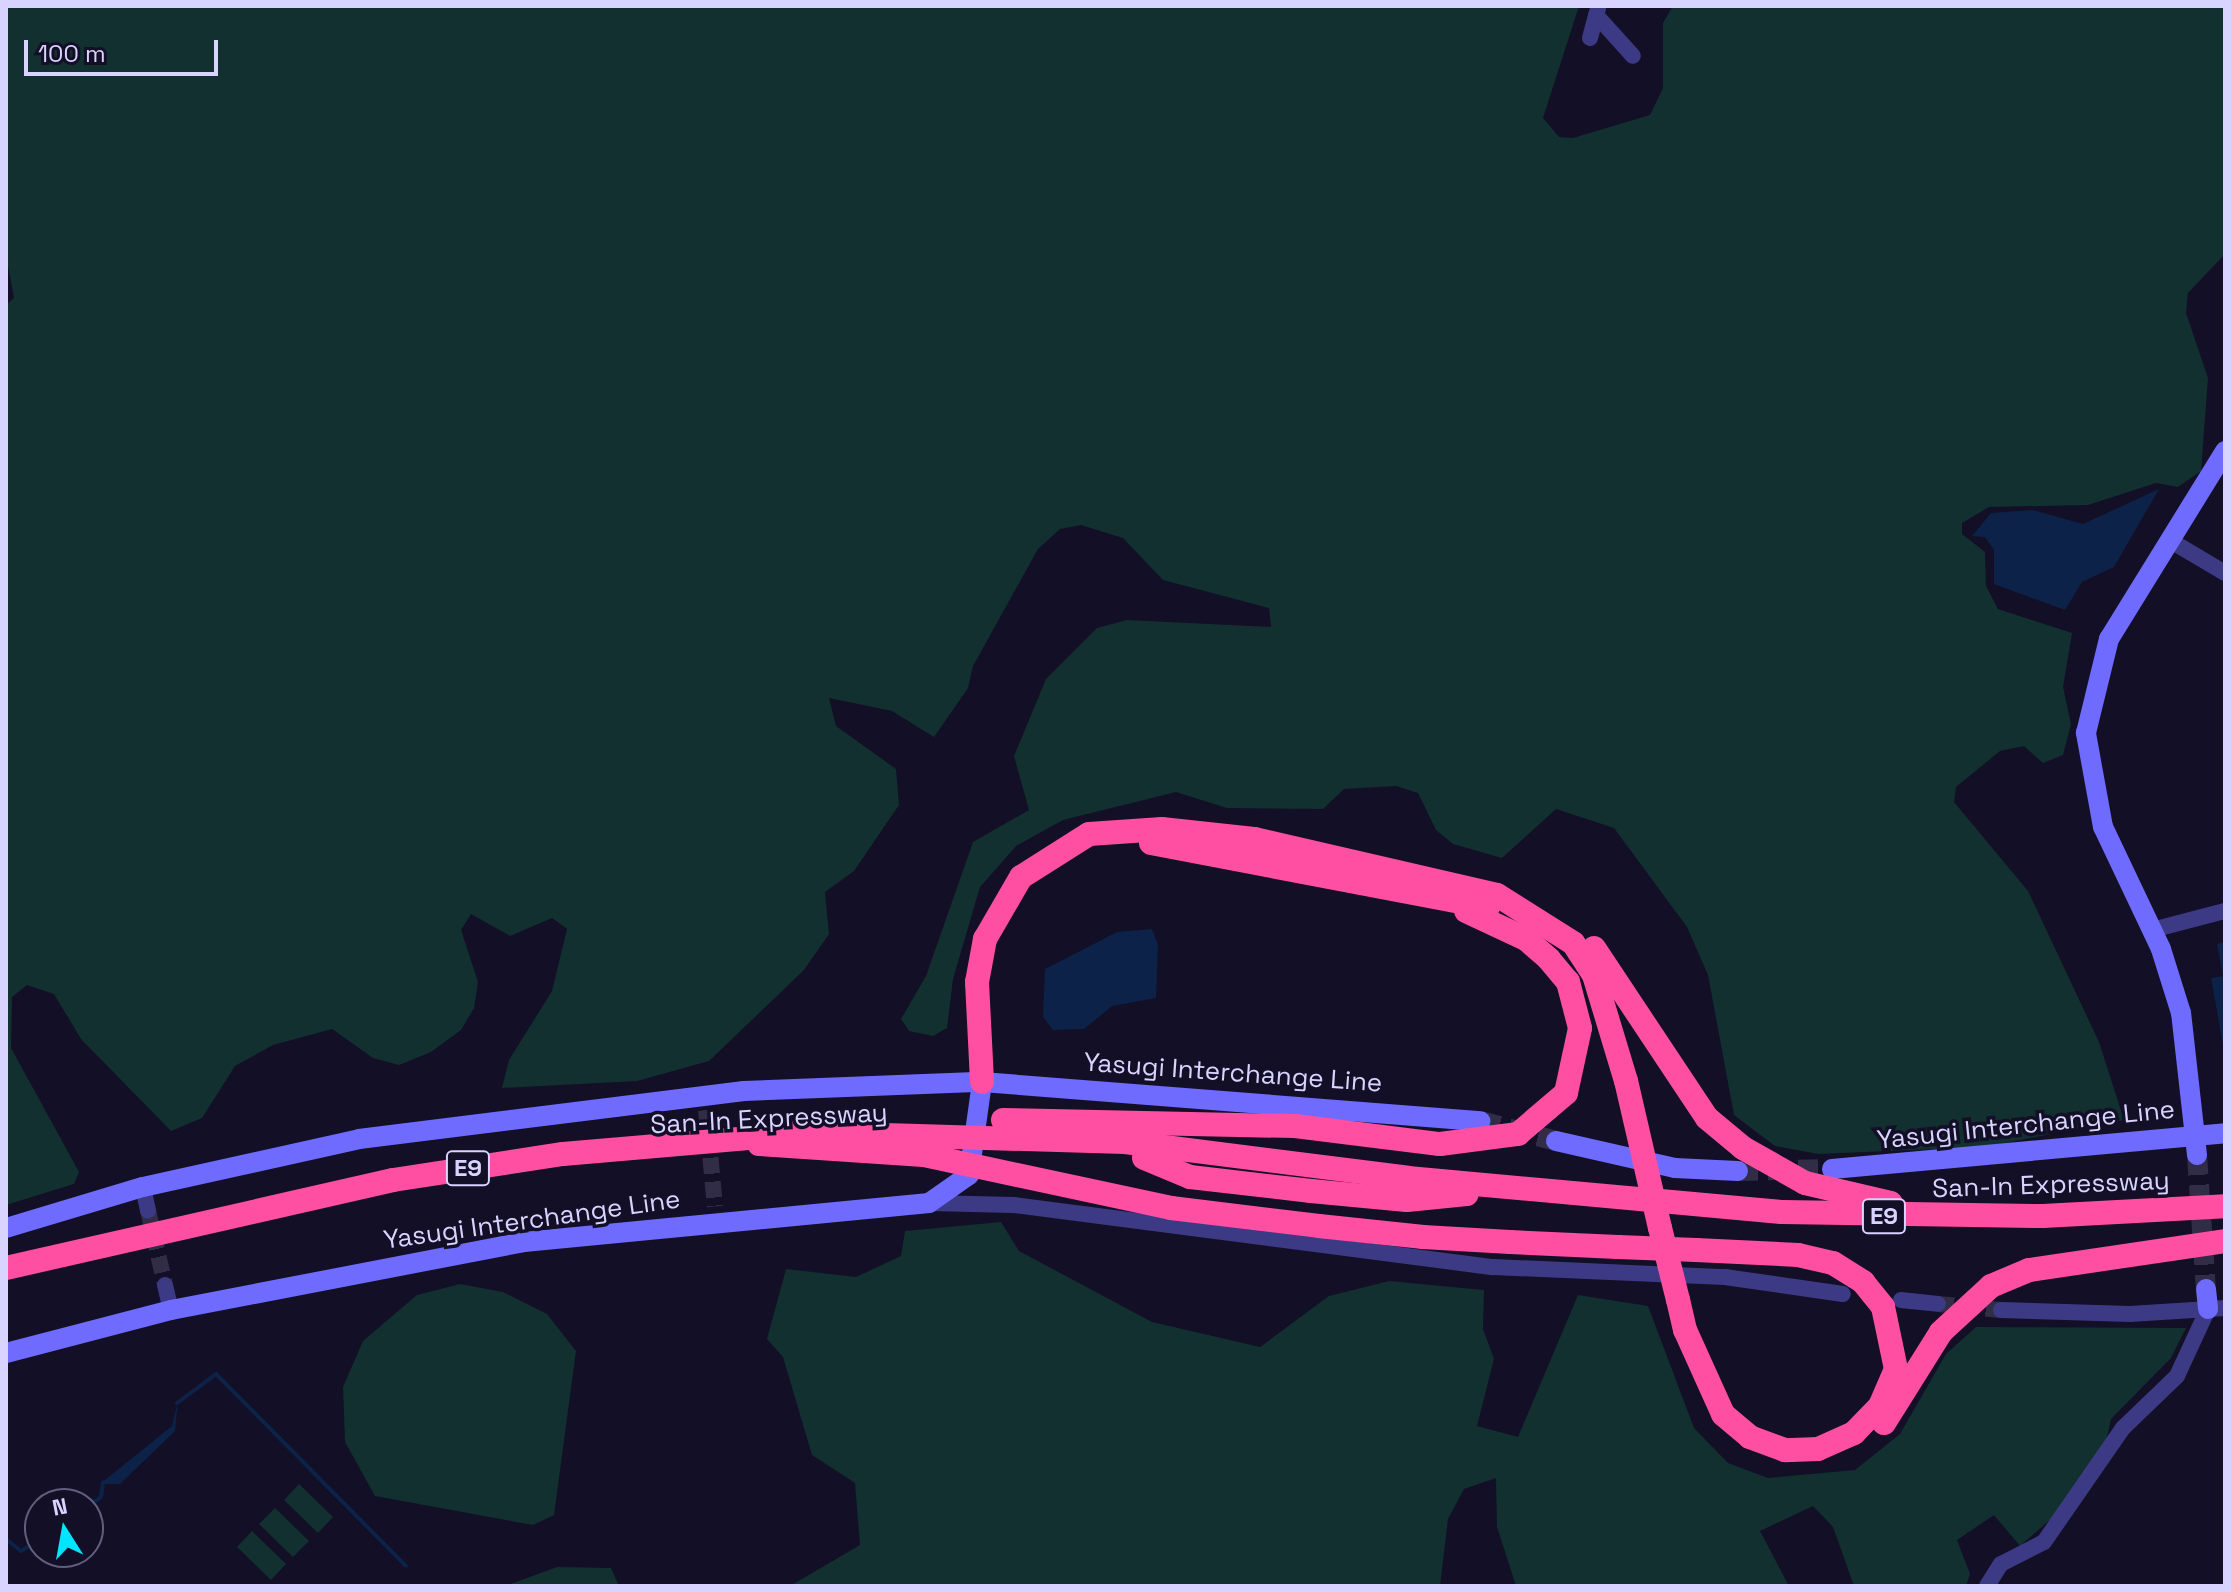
<!DOCTYPE html>
<style>
body{margin:0}
#map{position:relative;width:2231px;height:1592px;overflow:hidden;background:#130f26;font-family:"Space Grotesk",sans-serif}
div>[style]{position:absolute}
.green>*{inset:0;background:#12302f}
.water>*{inset:0;background:#0c2248}
.stream>*{height:4px;margin:-2px;padding:0 2px;transform-origin:2px;border-radius:2px;background:#0c2248}
.street-tunnel>*{height:16px;margin-top:-8px;transform-origin:0;background:repeating-linear-gradient(90deg,#312d47 0 16px,transparent 0 24px)}
.secondary-tunnel>*{height:20px;margin-top:-10px;transform-origin:0;background:repeating-linear-gradient(90deg,#312d47 0 20px,transparent 0 30px)}
.street>*{height:16px;margin:-8px;padding:0 8px;transform-origin:8px;border-radius:8px;background:#3d3a85}
.secondary>*{height:20px;margin:-10px;padding:0 10px;transform-origin:10px;border-radius:10px;background:#6f6bff}
.highway>*{height:24px;margin:-12px;padding:0 12px;transform-origin:12px;border-radius:12px;background:#ff4fa3}
span{translate:-50% -50%;white-space:nowrap;text-align:center;line-height:1.15;-webkit-text-stroke:7px #130f26;paint-order:stroke}
.shield-label span{padding:2px 6px;background:#130f26;border:2px solid;border-radius:6px;-webkit-text-stroke-width:0}
.shield-label{font-size:24px;color:#d9d4ff;font-weight:700}
.street-label{font-size:26px;color:#d9d4ff}
.frame{position:absolute;inset:0;border:8px solid #d9d4ff;pointer-events:none}
.north{position:absolute;left:24px;top:1488px;width:80px;height:80px;box-sizing:border-box;background:#130f26;border:2px solid #625e7d;border-radius:50%;rotate:349deg;font-size:22px;font-weight:700;line-height:32px;text-align:center;color:#d9d4ff}
.north::after{content:'';display:block;margin:auto;width:28px;height:36px;background:#00e5ff;clip-path:polygon(50% 0,100% 100%,50% 72%,0 100%)}
.scale{position:absolute;left:24px;top:40px;width:194px;height:36px;box-sizing:border-box;border:4px solid #d9d4ff;border-top:0;padding-left:10px;font-size:24px;line-height:28px;white-space:nowrap;color:#d9d4ff;-webkit-text-stroke:6px #130f26;paint-order:stroke}
</style>
<div id="map">
<div class="green">
<i style="clip-path:polygon(6px 6px,1579px 6px,1543px 118px,1559px 137px,1573px 138px,1650px 115px,1663px 88px,1663px 23px,1673px 6px,2225px 6px,2225px 254px,2188px 293px,2186px 313px,2208px 378px,2201px 471px,2178px 487px,2156px 483px,2088px 505px,1989px 507px,1962px 523px,1962px 534px,1985px 552px,1986px 586px,1998px 609px,2072px 633px,2063px 687px,2071px 724px,2063px 755px,2043px 763px,2024px 746px,2000px 751px,1956px 787px,1954px 802px,2028px 891px,2099px 1042px,2124px 1120px,1984px 1147px,1818px 1154px,1775px 1146px,1734px 1115px,1708px 975px,1687px 927px,1614px 828px,1556px 809px,1502px 858px,1453px 844px,1436px 830px,1418px 793px,1396px 786px,1344px 789px,1323px 809px,1227px 808px,1176px 792px,1063px 820px,1016px 846px,980px 887px,953px 979px,947px 1028px,933px 1036px,909px 1031px,901px 1019px,926px 976px,973px 842px,1029px 810px,1014px 756px,1046px 679px,1097px 628px,1127px 620px,1271px 627px,1269px 608px,1163px 580px,1123px 538px,1081px 525px,1060px 529px,1038px 549px,973px 666px,968px 688px,934px 737px,892px 711px,829px 698px,836px 726px,896px 769px,899px 805px,854px 871px,825px 892px,829px 934px,804px 970px,709px 1061px,637px 1081px,502px 1088px,509px 1060px,552px 991px,567px 929px,552px 918px,510px 936px,471px 914px,461px 930px,478px 982px,474px 1008px,461px 1030px,431px 1052px,399px 1065px,373px 1058px,332px 1029px,273px 1045px,235px 1066px,202px 1118px,171px 1131px,81px 1039px,54px 994px,27px 985px,12px 997px,11px 1048px,79px 1172px,74px 1184px,6px 1205px,6px 305px,14px 298px,6px 255px)"></i>
<i style="clip-path:polygon(1001px 1222px,1019px 1251px,1152px 1322px,1260px 1347px,1329px 1296px,1389px 1281px,1484px 1290px,1483px 1329px,1494px 1359px,1477px 1426px,1518px 1437px,1578px 1295px,1648px 1306px,1694px 1428px,1728px 1463px,1768px 1478px,1855px 1470px,1900px 1434px,1946px 1354px,1976px 1327px,2186px 1328px,2171px 1358px,2111px 1419px,2104px 1451px,2053px 1517px,2020px 1546px,1994px 1515px,1957px 1540px,1970px 1574px,1966px 1586px,1854px 1586px,1833px 1527px,1813px 1506px,1760px 1531px,1789px 1586px,1516px 1586px,1497px 1527px,1496px 1478px,1464px 1489px,1448px 1519px,1440px 1586px,790px 1586px,860px 1545px,855px 1483px,812px 1455px,783px 1357px,767px 1339px,786px 1269px,856px 1277px,901px 1256px,905px 1231px)"></i>
<i style="clip-path:polygon(460px 1284px,503px 1292px,547px 1314px,576px 1351px,554px 1515px,533px 1525px,375px 1496px,345px 1442px,343px 1387px,363px 1341px,417px 1295px)"></i>
<i style="clip-path:polygon(299px 1484px,333px 1517px,318px 1533px,284px 1500px)"></i>
<i style="clip-path:polygon(275px 1508px,309px 1541px,293px 1557px,259px 1524px)"></i>
<i style="clip-path:polygon(252px 1531px,286px 1564px,271px 1580px,237px 1547px)"></i>
<i style="clip-path:polygon(557px 1567px,611px 1568px,619px 1586px,505px 1586px)"></i>
</div>
<div class="water">
<i style="clip-path:polygon(2159px 489px,2114px 567px,2082px 582px,2065px 610px,1994px 584px,1994px 550px,1985px 537px,1972px 536px,1991px 513px,2033px 510px,2083px 524px)"></i>
<i style="clip-path:polygon(1152px 929px,1158px 945px,1156px 998px,1112px 1006px,1084px 1029px,1053px 1030px,1043px 1017px,1045px 969px,1117px 932px)"></i>
<i style="clip-path:polygon(2225px 942px,2225px 1056px,2211px 978px,2223px 976px,2217px 944px)"></i>
<i style="clip-path:polygon(178px 1401px,175px 1431px,120px 1484px,100px 1484px,172px 1426px)"></i>
</div>
<div class="stream">
<i style="left:177px;top:1403px;width:49px;rotate:-36.6deg"></i>
<i style="left:216px;top:1374px;width:270px;rotate:45.3deg"></i>
<i style="left:88px;top:1507px;width:16px;rotate:-38deg"></i>
<i style="left:101px;top:1497px;width:15px;rotate:-82deg"></i>
<i style="left:6px;top:1539px;width:19px;rotate:39deg"></i>
<i style="left:21px;top:1551px;width:22px;rotate:-30deg"></i>
</div>
<div class="street-tunnel">
<i style="left:706px;top:1110px;width:97px;rotate:84.7deg"></i>
<i style="left:148px;top:1210px;width:77px;rotate:77.2deg"></i>
<i style="left:1938px;top:1304px;width:63px;rotate:5.4deg"></i>
</div>
<div class="secondary-tunnel">
<i style="left:1480px;top:1121px;width:79px;rotate:14.7deg"></i>
<i style="left:2197px;top:1155px;width:134px;rotate:86.2deg"></i>
<i style="left:1738px;top:1171px;width:94px;rotate:-1.2deg"></i>
</div>
<div class="street">
<i style="left:1596px;top:15px;width:55px;rotate:47.9deg"></i>
<i style="left:1590px;top:38px;width:31px;rotate:-75deg"></i>
<i style="left:2171px;top:541px;width:63px;rotate:30.7deg"></i>
<i style="left:2152px;top:930px;width:75px;rotate:-14.6deg"></i>
<i style="left:143px;top:1187px;width:24px;rotate:78deg"></i>
<i style="left:929px;top:1203px;width:85px;rotate:1.3deg"></i>
<i style="left:1014px;top:1205px;width:483px;rotate:7.4deg"></i>
<i style="left:1493px;top:1267px;width:232px;rotate:2.5deg"></i>
<i style="left:1725px;top:1277px;width:119px;rotate:8.2deg"></i>
<i style="left:165px;top:1285px;width:26px;rotate:77deg"></i>
<i style="left:1901px;top:1300px;width:37px;rotate:6deg"></i>
<i style="left:2001px;top:1310px;width:129px;rotate:1.8deg"></i>
<i style="left:2130px;top:1314px;width:95px;rotate:-3.6deg"></i>
<i style="left:1987px;top:1586px;width:26px;rotate:-58deg"></i>
<i style="left:2001px;top:1564px;width:48px;rotate:-27.1deg"></i>
<i style="left:2044px;top:1542px;width:139px;rotate:-55.3deg"></i>
<i style="left:2123px;top:1428px;width:75px;rotate:-43.9deg"></i>
<i style="left:2177px;top:1376px;width:74px;rotate:-65.2deg"></i>
</div>
<div class="secondary">
<i style="left:1556px;top:1141px;width:122px;rotate:12.8deg"></i>
<i style="left:1675px;top:1168px;width:63px;rotate:2.7deg"></i>
<i style="left:2197px;top:1155px;width:143px;rotate:-96.4deg"></i>
<i style="left:2181px;top:1013px;width:67px;rotate:-107.4deg"></i>
<i style="left:2161px;top:949px;width:135px;rotate:-115.4deg"></i>
<i style="left:2103px;top:827px;width:96px;rotate:-100.3deg"></i>
<i style="left:2086px;top:733px;width:97px;rotate:-76.3deg"></i>
<i style="left:2109px;top:639px;width:221px;rotate:-58.3deg"></i>
<i style="left:1832px;top:1169px;width:395px;rotate:-5.2deg"></i>
<i style="left:6px;top:1228px;width:143px;rotate:-16.7deg"></i>
<i style="left:143px;top:1187px;width:221px;rotate:-12.5deg"></i>
<i style="left:359px;top:1139px;width:388px;rotate:-7.1deg"></i>
<i style="left:744px;top:1091px;width:238px;rotate:-2.2deg"></i>
<i style="left:982px;top:1082px;width:500px;rotate:4.5deg"></i>
<i style="left:2206px;top:1289px;width:20px;rotate:84deg"></i>
<i style="left:6px;top:1353px;width:171px;rotate:-14.6deg"></i>
<i style="left:171px;top:1310px;width:359px;rotate:-10.9deg"></i>
<i style="left:524px;top:1242px;width:407px;rotate:-5.5deg"></i>
<i style="left:929px;top:1203px;width:49px;rotate:-35deg"></i>
<i style="left:969px;top:1175px;width:94px;rotate:-82deg"></i>
</div>
<div class="highway">
<i style="left:1151px;top:843px;width:343px;rotate:10.8deg"></i>
<i style="left:1594px;top:948px;width:204px;rotate:56.4deg"></i>
<i style="left:1707px;top:1118px;width:47px;rotate:39.8deg"></i>
<i style="left:1743px;top:1148px;width:71px;rotate:29.4deg"></i>
<i style="left:1805px;top:1183px;width:88px;rotate:13.1deg"></i>
<i style="left:1003px;top:1120px;width:292px;rotate:1.2deg"></i>
<i style="left:1295px;top:1126px;width:146px;rotate:7.1deg"></i>
<i style="left:1440px;top:1144px;width:79px;rotate:-7.3deg"></i>
<i style="left:1518px;top:1134px;width:63px;rotate:-40.5deg"></i>
<i style="left:1566px;top:1093px;width:66px;rotate:-77.8deg"></i>
<i style="left:1580px;top:1028px;width:48px;rotate:-104.6deg"></i>
<i style="left:1568px;top:982px;width:30px;rotate:-130deg"></i>
<i style="left:1549px;top:959px;width:30px;rotate:-139deg"></i>
<i style="left:1526px;top:939px;width:66px;rotate:-155deg"></i>
<i style="left:791px;top:1133px;width:75px;rotate:-4.6deg"></i>
<i style="left:852px;top:1134px;width:273px;rotate:1.7deg"></i>
<i style="left:1125px;top:1142px;width:285px;rotate:7.2deg"></i>
<i style="left:1408px;top:1178px;width:376px;rotate:5.2deg"></i>
<i style="left:1782px;top:1212px;width:261px;rotate:0.9deg"></i>
<i style="left:2043px;top:1216px;width:182px;rotate:-3.1deg"></i>
<i style="left:759px;top:1144px;width:165px;rotate:3.8deg"></i>
<i style="left:924px;top:1155px;width:253px;rotate:12.1deg"></i>
<i style="left:1171px;top:1208px;width:149px;rotate:6.9deg"></i>
<i style="left:1319px;top:1226px;width:105px;rotate:6deg"></i>
<i style="left:1423px;top:1237px;width:87px;rotate:3.3deg"></i>
<i style="left:1510px;top:1242px;width:108px;rotate:2.7deg"></i>
<i style="left:1618px;top:1247px;width:78px;rotate:2.2deg"></i>
<i style="left:1696px;top:1250px;width:102px;rotate:2.8deg"></i>
<i style="left:1798px;top:1255px;width:36px;rotate:13deg"></i>
<i style="left:1833px;top:1263px;width:36px;rotate:32deg"></i>
<i style="left:1863px;top:1282px;width:32px;rotate:51deg"></i>
<i style="left:1883px;top:1307px;width:63px;rotate:78.2deg"></i>
<i style="left:1896px;top:1369px;width:40px;rotate:113.4deg"></i>
<i style="left:1880px;top:1406px;width:37px;rotate:134deg"></i>
<i style="left:1854px;top:1433px;width:39px;rotate:156deg"></i>
<i style="left:1818px;top:1449px;width:33px;rotate:178deg"></i>
<i style="left:1785px;top:1450px;width:37px;rotate:-160deg"></i>
<i style="left:1750px;top:1437px;width:35px;rotate:-140deg"></i>
<i style="left:1723px;top:1414px;width:92px;rotate:-114.3deg"></i>
<i style="left:1685px;top:1330px;width:31px;rotate:-103deg"></i>
<i style="left:1678px;top:1300px;width:74px;rotate:-104deg"></i>
<i style="left:1660px;top:1228px;width:151px;rotate:-103deg"></i>
<i style="left:1626px;top:1081px;width:111px;rotate:-106.8deg"></i>
<i style="left:1594px;top:975px;width:38px;rotate:-123deg"></i>
<i style="left:1573px;top:943px;width:90px;rotate:-147.7deg"></i>
<i style="left:1497px;top:895px;width:249px;rotate:-167deg"></i>
<i style="left:1254px;top:839px;width:93px;rotate:-173.8deg"></i>
<i style="left:1162px;top:829px;width:73px;rotate:176.1deg"></i>
<i style="left:1089px;top:834px;width:80px;rotate:147.7deg"></i>
<i style="left:1021px;top:877px;width:72px;rotate:120.1deg"></i>
<i style="left:985px;top:939px;width:44px;rotate:100.5deg"></i>
<i style="left:977px;top:982px;width:100px;rotate:87.1deg"></i>
<i style="left:1144px;top:1158px;width:50px;rotate:22.4deg"></i>
<i style="left:1190px;top:1177px;width:122px;rotate:6.6deg"></i>
<i style="left:1311px;top:1191px;width:96px;rotate:5.4deg"></i>
<i style="left:1407px;top:1200px;width:60px;rotate:-5.7deg"></i>
<i style="left:6px;top:1268px;width:397px;rotate:-12.8deg"></i>
<i style="left:393px;top:1180px;width:172px;rotate:-8.7deg"></i>
<i style="left:563px;top:1154px;width:213px;rotate:-4.9deg"></i>
<i style="left:1884px;top:1423px;width:107px;rotate:-57.9deg"></i>
<i style="left:1941px;top:1332px;width:68px;rotate:-42.6deg"></i>
<i style="left:1991px;top:1286px;width:41px;rotate:-22.8deg"></i>
<i style="left:2029px;top:1270px;width:198px;rotate:-8.4deg"></i>
</div>
<div class="shield-label">
<span style="left:468px;top:1168px">E9</span>
<span style="left:1884px;top:1216px">E9</span>
</div>
<div class="street-label">
<span style="left:1233px;top:1073px;rotate:4deg">Yasugi Interchange Line</span>
<span style="left:769px;top:1119px;rotate:-3deg">San-In Expressway</span>
<span style="left:2026px;top:1125px;rotate:-6deg">Yasugi Interchange Line</span>
<span style="left:2051px;top:1185px;rotate:-2deg">San-In Expressway</span>
<span style="left:532px;top:1220px;rotate:-8deg">Yasugi Interchange Line</span>
</div>
<div class="frame"></div>
<div class="north">N</div>
<div class="scale">100 m</div>
</div>
